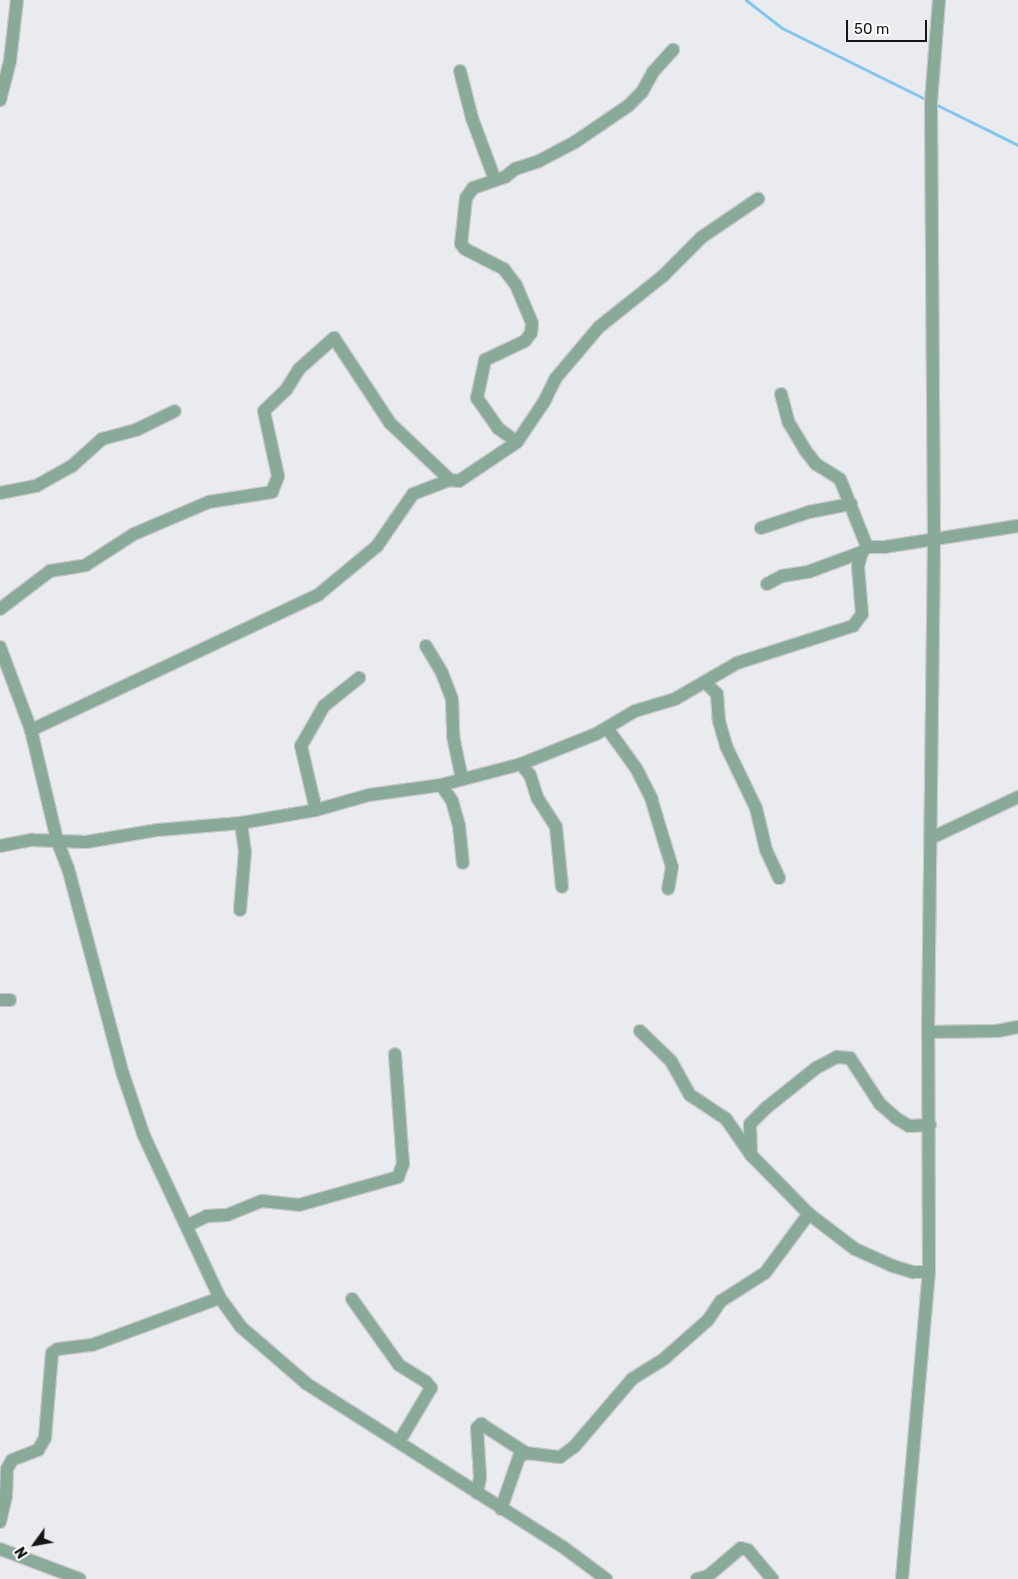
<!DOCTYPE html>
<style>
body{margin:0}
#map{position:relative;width:1018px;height:1579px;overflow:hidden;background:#eaebee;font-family:Rubik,sans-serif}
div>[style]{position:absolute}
.stream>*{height:3px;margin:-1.5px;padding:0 1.5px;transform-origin:1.5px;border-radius:1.5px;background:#81c5f1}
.roads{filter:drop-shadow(1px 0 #c8c9cc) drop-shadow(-1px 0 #c8c9cc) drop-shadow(0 1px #c8c9cc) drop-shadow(0 -1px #c8c9cc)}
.minor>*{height:12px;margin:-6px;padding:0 6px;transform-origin:6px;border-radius:6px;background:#89a999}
span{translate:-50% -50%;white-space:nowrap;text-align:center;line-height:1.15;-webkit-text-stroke:4px #fff;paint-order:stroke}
.north{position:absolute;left:10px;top:1519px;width:50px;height:50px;-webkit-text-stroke:4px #fff;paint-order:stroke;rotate:238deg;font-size:14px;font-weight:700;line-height:20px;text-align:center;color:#161717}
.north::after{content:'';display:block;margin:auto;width:18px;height:22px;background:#161717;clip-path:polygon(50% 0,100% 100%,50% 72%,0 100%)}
.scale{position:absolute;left:846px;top:20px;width:81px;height:22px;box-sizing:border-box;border:2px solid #161717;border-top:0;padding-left:6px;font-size:15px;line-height:18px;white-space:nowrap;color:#161717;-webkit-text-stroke:4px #fff;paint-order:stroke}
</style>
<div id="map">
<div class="stream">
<i style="left:746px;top:0;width:46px;rotate:37.9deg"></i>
<i style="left:782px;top:28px;width:162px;rotate:26.4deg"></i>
<i style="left:935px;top:104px;width:93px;rotate:26.3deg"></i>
</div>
<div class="roads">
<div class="minor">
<i style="left:460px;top:71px;width:49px;rotate:75.7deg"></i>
<i style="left:472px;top:118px;width:66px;rotate:69.6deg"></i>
<i style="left:0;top:100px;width:40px;rotate:-75.6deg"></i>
<i style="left:10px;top:61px;width:61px;rotate:-83.5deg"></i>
<i style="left:781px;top:394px;width:30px;rotate:75deg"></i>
<i style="left:789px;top:423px;width:31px;rotate:59deg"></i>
<i style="left:805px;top:450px;width:18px;rotate:52deg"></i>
<i style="left:816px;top:464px;width:28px;rotate:32deg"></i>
<i style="left:840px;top:479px;width:73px;rotate:68.3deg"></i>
<i style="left:517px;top:442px;width:24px;rotate:-144deg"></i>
<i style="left:498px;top:428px;width:37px;rotate:-125deg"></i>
<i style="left:477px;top:398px;width:39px;rotate:-78deg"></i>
<i style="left:485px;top:360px;width:44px;rotate:-25.4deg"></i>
<i style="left:525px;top:341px;width:10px;rotate:-53deg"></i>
<i style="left:531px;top:333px;width:10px;rotate:-84deg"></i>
<i style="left:532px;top:323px;width:41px;rotate:-112.8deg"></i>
<i style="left:516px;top:285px;width:20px;rotate:-127deg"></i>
<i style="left:504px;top:269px;width:44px;rotate:-152.9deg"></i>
<i style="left:465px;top:249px;width:6px;rotate:-129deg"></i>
<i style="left:461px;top:244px;width:46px;rotate:-83.8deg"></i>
<i style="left:466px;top:198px;width:12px;rotate:-55deg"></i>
<i style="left:473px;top:188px;width:34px;rotate:-19deg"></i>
<i style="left:505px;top:177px;width:13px;rotate:-39deg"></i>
<i style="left:515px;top:169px;width:25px;rotate:-18deg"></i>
<i style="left:539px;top:161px;width:41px;rotate:-27.8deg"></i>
<i style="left:575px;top:142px;width:64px;rotate:-34.2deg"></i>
<i style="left:628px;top:106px;width:20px;rotate:-45deg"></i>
<i style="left:642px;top:92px;width:23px;rotate:-61deg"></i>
<i style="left:653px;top:72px;width:30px;rotate:-48deg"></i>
<i style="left:0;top:493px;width:37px;rotate:-11deg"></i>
<i style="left:36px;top:486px;width:41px;rotate:-29.1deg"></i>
<i style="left:72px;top:466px;width:40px;rotate:-42deg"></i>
<i style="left:102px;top:439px;width:35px;rotate:-15deg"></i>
<i style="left:136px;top:430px;width:43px;rotate:-26deg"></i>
<i style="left:761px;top:528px;width:51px;rotate:-18.4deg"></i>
<i style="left:809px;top:512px;width:43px;rotate:-10.8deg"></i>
<i style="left:767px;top:584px;width:17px;rotate:-28deg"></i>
<i style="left:782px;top:576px;width:26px;rotate:-9deg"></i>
<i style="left:808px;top:572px;width:58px;rotate:-20.3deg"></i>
<i style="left:0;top:609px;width:63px;rotate:-37.2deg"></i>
<i style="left:50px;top:571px;width:36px;rotate:-9deg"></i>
<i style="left:86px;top:565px;width:57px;rotate:-32.9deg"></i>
<i style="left:134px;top:534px;width:82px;rotate:-23.1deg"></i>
<i style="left:209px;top:502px;width:64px;rotate:-9deg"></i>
<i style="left:272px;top:492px;width:17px;rotate:-69deg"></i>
<i style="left:278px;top:476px;width:66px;rotate:-102.2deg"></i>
<i style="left:264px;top:411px;width:30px;rotate:-44deg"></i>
<i style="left:286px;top:390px;width:25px;rotate:-58deg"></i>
<i style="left:299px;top:369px;width:47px;rotate:-41.5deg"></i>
<i style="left:334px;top:338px;width:102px;rotate:56.6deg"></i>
<i style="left:390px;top:423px;width:83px;rotate:43.5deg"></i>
<i style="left:426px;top:646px;width:31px;rotate:59deg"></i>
<i style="left:442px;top:673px;width:28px;rotate:69deg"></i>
<i style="left:452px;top:699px;width:37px;rotate:88deg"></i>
<i style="left:453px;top:736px;width:44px;rotate:78.2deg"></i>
<i style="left:0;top:647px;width:89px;rotate:69.5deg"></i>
<i style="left:31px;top:730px;width:113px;rotate:76.7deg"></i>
<i style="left:57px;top:840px;width:30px;rotate:69deg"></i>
<i style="left:68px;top:868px;width:213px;rotate:75.1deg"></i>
<i style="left:123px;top:1074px;width:65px;rotate:71.3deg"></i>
<i style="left:144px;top:1136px;width:179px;rotate:64.9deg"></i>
<i style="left:220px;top:1298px;width:36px;rotate:54deg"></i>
<i style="left:241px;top:1327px;width:87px;rotate:40.8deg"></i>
<i style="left:307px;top:1384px;width:303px;rotate:32.5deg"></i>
<i style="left:563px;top:1547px;width:54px;rotate:36.7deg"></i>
<i style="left:707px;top:684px;width:14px;rotate:45deg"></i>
<i style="left:717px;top:694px;width:27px;rotate:86deg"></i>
<i style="left:719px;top:721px;width:26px;rotate:74deg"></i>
<i style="left:726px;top:746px;width:69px;rotate:64.2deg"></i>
<i style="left:756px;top:808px;width:43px;rotate:76.6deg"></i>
<i style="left:766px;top:850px;width:31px;rotate:65deg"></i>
<i style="left:607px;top:728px;width:49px;rotate:54.1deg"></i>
<i style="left:636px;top:768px;width:34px;rotate:63deg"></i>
<i style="left:651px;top:798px;width:72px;rotate:73.1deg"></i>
<i style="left:672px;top:867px;width:22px;rotate:100deg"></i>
<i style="left:31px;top:730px;width:317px;rotate:-25.2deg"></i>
<i style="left:318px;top:595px;width:77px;rotate:-39.7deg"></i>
<i style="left:377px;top:546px;width:63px;rotate:-55.3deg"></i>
<i style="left:413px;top:494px;width:40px;rotate:-21deg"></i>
<i style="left:450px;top:480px;width:9px;rotate:6deg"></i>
<i style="left:459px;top:481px;width:70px;rotate:-33.9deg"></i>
<i style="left:517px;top:442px;width:48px;rotate:-56deg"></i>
<i style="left:544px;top:402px;width:25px;rotate:-64deg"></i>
<i style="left:555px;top:379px;width:68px;rotate:-49.8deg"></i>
<i style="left:599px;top:327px;width:82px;rotate:-38.6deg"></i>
<i style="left:663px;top:276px;width:55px;rotate:-45deg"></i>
<i style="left:702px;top:237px;width:68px;rotate:-34.2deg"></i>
<i style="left:521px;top:764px;width:14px;rotate:51deg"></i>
<i style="left:530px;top:775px;width:25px;rotate:72deg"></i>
<i style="left:538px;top:799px;width:33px;rotate:57deg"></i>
<i style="left:556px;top:827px;width:60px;rotate:84.3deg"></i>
<i style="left:441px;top:785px;width:19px;rotate:55deg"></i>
<i style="left:452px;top:801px;width:26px;rotate:74deg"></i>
<i style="left:459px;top:826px;width:37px;rotate:84deg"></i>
<i style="left:316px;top:810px;width:66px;rotate:-103.2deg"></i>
<i style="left:301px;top:746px;width:46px;rotate:-60.1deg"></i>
<i style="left:324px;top:706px;width:45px;rotate:-38.7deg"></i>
<i style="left:931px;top:838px;width:96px;rotate:-25.2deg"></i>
<i style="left:0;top:846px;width:33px;rotate:-11deg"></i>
<i style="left:32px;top:840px;width:54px;rotate:2.1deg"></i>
<i style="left:86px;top:842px;width:73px;rotate:-9.5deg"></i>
<i style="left:158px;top:830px;width:83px;rotate:-4.8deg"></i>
<i style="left:241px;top:823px;width:76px;rotate:-9.8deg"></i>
<i style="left:316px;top:810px;width:55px;rotate:-15.8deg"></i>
<i style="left:369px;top:795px;width:73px;rotate:-7.9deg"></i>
<i style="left:441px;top:785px;width:83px;rotate:-14.7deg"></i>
<i style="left:521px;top:764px;width:81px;rotate:-21.8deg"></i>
<i style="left:596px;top:734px;width:45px;rotate:-30.5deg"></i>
<i style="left:635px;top:711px;width:42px;rotate:-16.7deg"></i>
<i style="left:675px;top:699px;width:72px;rotate:-30.1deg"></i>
<i style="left:737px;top:663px;width:122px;rotate:-17.7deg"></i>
<i style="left:853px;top:626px;width:15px;rotate:-53deg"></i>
<i style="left:862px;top:614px;width:48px;rotate:-94.8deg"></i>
<i style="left:858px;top:566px;width:15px;rotate:-74deg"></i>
<i style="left:862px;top:552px;width:7px;rotate:-45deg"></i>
<i style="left:867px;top:547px;width:18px"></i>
<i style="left:885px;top:547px;width:135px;rotate:-9deg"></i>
<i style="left:240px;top:910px;width:58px;rotate:-85.1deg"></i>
<i style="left:245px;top:852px;width:29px;rotate:-98deg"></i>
<i style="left:0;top:1000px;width:10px"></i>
<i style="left:640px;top:1031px;width:43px;rotate:44.1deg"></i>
<i style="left:671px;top:1061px;width:39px;rotate:61deg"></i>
<i style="left:690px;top:1095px;width:43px;rotate:33.7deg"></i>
<i style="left:726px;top:1119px;width:44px;rotate:55.2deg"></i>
<i style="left:928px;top:1032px;width:69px;rotate:-0.8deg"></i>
<i style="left:997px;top:1031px;width:21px;rotate:-11deg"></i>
<i style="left:809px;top:1214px;width:58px;rotate:37.3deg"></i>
<i style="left:855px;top:1249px;width:42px;rotate:24.1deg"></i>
<i style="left:893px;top:1266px;width:21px;rotate:17deg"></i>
<i style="left:913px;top:1272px;width:16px"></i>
<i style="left:188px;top:1225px;width:21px;rotate:-25deg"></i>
<i style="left:207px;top:1216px;width:20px;rotate:-3deg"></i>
<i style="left:227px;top:1215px;width:38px;rotate:-22deg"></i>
<i style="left:262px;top:1201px;width:37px;rotate:6deg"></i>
<i style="left:299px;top:1205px;width:103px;rotate:-15.8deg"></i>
<i style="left:398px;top:1177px;width:14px;rotate:-69deg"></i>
<i style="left:403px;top:1164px;width:110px;rotate:-94.2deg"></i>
<i style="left:352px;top:1299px;width:81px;rotate:54.5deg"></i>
<i style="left:399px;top:1365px;width:32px;rotate:32deg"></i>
<i style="left:426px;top:1382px;width:8px;rotate:50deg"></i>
<i style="left:431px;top:1388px;width:63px;rotate:120.7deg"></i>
<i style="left:477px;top:1493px;width:16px;rotate:-79deg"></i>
<i style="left:480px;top:1477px;width:49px;rotate:-93.5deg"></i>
<i style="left:477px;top:1428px;width:6px;rotate:-45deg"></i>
<i style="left:481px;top:1424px;width:54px;rotate:32.8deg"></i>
<i style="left:501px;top:1509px;width:55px;rotate:-70.9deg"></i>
<i style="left:519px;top:1457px;width:8px;rotate:-30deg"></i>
<i style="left:526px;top:1453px;width:34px;rotate:7deg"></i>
<i style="left:560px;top:1457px;width:17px;rotate:-36deg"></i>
<i style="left:574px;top:1447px;width:89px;rotate:-49.5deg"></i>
<i style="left:632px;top:1379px;width:39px;rotate:-32deg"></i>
<i style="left:665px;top:1358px;width:57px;rotate:-41.5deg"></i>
<i style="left:708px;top:1320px;width:23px;rotate:-56deg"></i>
<i style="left:721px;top:1301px;width:52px;rotate:-32.5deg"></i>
<i style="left:765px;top:1273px;width:67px;rotate:-53.5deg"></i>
<i style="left:805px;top:1219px;width:6px;rotate:-51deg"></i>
<i style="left:809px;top:1214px;width:83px;rotate:-134.5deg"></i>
<i style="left:751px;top:1155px;width:31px;rotate:-92deg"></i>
<i style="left:750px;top:1124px;width:23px;rotate:-45deg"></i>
<i style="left:766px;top:1108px;width:64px;rotate:-38.7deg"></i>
<i style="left:816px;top:1068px;width:24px;rotate:-28deg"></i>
<i style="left:837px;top:1057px;width:13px;rotate:4deg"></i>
<i style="left:850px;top:1058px;width:55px;rotate:56.9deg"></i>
<i style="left:880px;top:1104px;width:21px;rotate:41deg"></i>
<i style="left:896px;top:1118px;width:15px;rotate:32deg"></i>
<i style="left:909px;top:1126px;width:21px;rotate:-3deg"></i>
<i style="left:0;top:1522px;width:27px;rotate:-77deg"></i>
<i style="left:6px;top:1496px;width:27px;rotate:-88deg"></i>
<i style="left:7px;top:1469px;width:10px;rotate:-61deg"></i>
<i style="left:12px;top:1460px;width:28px;rotate:-21deg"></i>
<i style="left:38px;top:1450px;width:14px;rotate:-60deg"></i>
<i style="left:45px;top:1438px;width:85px;rotate:-85.3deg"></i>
<i style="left:52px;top:1353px;width:7px;rotate:-34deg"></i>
<i style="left:58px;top:1349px;width:34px;rotate:-7deg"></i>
<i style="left:92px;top:1345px;width:136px;rotate:-20.2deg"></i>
<i style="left:0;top:1549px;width:85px;rotate:20.6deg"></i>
<i style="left:697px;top:1579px;width:11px;rotate:-15deg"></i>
<i style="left:708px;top:1576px;width:43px;rotate:-40.3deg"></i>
<i style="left:741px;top:1548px;width:7px;rotate:16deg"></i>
<i style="left:748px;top:1550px;width:38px;rotate:50deg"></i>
<i style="left:902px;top:1579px;width:308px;rotate:-85deg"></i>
<i style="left:929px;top:1272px;width:240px;rotate:-90.2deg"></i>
<i style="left:928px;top:1032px;width:494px;rotate:-89.3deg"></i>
<i style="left:934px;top:538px;width:436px;rotate:-90.4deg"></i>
<i style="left:931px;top:102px;width:102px;rotate:-85.5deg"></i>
</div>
</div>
<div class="north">N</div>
<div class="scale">50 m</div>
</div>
